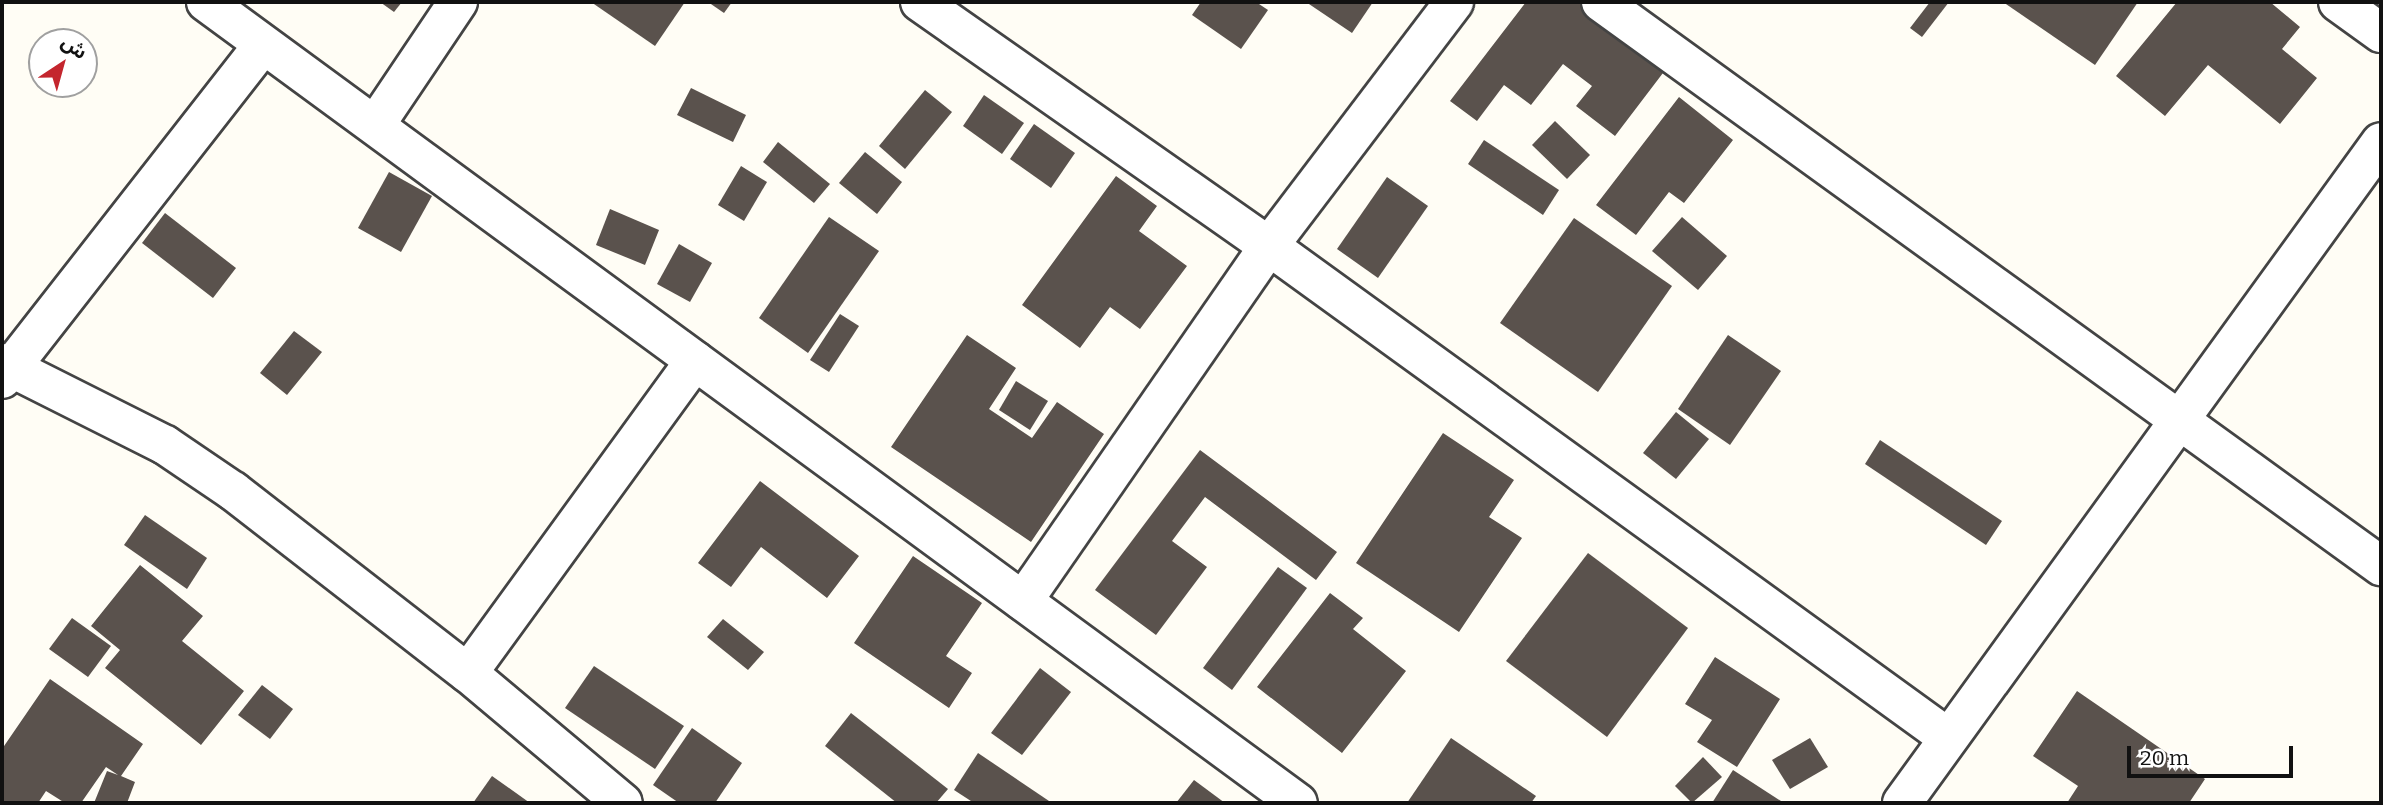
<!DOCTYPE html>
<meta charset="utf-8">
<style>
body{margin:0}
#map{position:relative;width:2383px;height:805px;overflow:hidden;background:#fffdf5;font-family:Bitter,"Noto Sans Arabic",serif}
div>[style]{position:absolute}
.building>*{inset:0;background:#5a524d}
.roads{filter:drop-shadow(2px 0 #444) drop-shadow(-2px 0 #444) drop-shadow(0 2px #444) drop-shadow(0 -2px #444)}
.street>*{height:38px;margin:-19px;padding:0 19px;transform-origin:19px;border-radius:19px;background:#fff}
span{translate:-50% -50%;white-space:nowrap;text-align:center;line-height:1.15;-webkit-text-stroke:7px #fff;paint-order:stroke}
.frame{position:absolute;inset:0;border:4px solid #111;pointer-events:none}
.north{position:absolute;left:28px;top:28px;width:70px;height:70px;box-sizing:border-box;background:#fff;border:2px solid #a0a0a0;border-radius:50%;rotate:36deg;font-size:19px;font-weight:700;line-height:28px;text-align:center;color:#111}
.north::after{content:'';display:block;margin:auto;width:24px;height:32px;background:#c4262e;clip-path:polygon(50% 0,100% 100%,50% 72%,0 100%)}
.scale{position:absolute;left:2127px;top:746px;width:166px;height:32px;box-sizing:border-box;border:4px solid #111;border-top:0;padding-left:9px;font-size:21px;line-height:24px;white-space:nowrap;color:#111;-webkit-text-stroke:5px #fff;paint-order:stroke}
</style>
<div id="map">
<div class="building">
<i style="clip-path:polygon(380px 2px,402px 2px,394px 12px)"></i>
<i style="clip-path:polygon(591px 2px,685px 2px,655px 46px)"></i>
<i style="clip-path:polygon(708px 2px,732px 2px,724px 13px)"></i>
<i style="clip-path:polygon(1201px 2px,1256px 2px,1268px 10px,1241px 49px,1192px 15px)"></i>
<i style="clip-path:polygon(1306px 2px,1373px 2px,1352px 33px)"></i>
<i style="clip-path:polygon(1526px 2px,1578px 2px,1666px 69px,1615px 136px,1576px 106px,1592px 86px,1563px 64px,1531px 105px,1504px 85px,1477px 121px,1450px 101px)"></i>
<i style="clip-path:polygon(1930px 2px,1949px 2px,1922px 37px,1910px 28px)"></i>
<i style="clip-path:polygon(2003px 2px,2138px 2px,2095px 65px)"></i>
<i style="clip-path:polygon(2177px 2px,2270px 2px,2300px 27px,2282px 49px,2317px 78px,2280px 124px,2208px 65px,2165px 116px,2116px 76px)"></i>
<i style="clip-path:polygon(691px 88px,746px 115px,733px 142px,677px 115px)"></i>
<i style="clip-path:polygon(925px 90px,952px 112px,905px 169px,879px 146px)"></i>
<i style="clip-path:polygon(984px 95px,1024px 123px,1002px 154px,963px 126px)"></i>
<i style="clip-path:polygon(1679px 97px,1733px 140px,1684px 203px,1669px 192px,1636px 235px,1596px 205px)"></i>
<i style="clip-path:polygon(1555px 121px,1590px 155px,1567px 179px,1532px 145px)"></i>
<i style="clip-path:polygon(1034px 124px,1075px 153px,1051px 188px,1010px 159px)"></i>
<i style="clip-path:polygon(1484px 140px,1559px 190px,1543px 215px,1468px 164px)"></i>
<i style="clip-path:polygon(778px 142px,830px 184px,814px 203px,763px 162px)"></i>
<i style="clip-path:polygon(865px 152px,902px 182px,877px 214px,839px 183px)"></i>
<i style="clip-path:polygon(741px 166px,767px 182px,744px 221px,718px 205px)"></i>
<i style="clip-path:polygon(389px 172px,432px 196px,401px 252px,358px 228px)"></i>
<i style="clip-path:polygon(1116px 176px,1157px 206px,1139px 231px,1187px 266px,1140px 329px,1110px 307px,1080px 348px,1022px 305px)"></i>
<i style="clip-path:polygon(1387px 177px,1428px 206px,1378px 278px,1337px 249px)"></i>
<i style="clip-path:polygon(610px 209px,659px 230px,645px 265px,596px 245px)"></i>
<i style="clip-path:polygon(165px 213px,236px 268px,213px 298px,142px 243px)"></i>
<i style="clip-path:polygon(829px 217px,879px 251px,808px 353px,759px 318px)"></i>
<i style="clip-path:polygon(1682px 217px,1727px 256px,1698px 290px,1652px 251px)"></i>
<i style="clip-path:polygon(1574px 218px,1672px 286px,1598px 392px,1500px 323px)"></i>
<i style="clip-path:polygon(679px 244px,712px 263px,690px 302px,657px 284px)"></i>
<i style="clip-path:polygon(840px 314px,859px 326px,829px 372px,810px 360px)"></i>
<i style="clip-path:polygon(294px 331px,322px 352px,287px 395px,260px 373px)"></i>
<i style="clip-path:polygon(967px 335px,1016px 368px,989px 409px,1032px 438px,1057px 402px,1104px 434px,1031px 542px,891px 447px)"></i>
<i style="clip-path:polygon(1728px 335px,1781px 371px,1730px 445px,1678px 409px)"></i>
<i style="clip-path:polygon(1016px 381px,1048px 401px,1030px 430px,999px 410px)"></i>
<i style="clip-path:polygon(1676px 412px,1709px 439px,1676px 479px,1643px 453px)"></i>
<i style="clip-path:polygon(1443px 433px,1514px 480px,1489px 517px,1522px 538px,1459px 632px,1356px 563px)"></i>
<i style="clip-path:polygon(1880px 440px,2002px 521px,1986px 545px,1865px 464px)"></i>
<i style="clip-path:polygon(1200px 450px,1337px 552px,1316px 580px,1205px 497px,1172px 541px,1207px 567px,1156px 635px,1095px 590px)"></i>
<i style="clip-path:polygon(760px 481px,859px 556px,827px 598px,761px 547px,731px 587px,698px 563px)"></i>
<i style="clip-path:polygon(145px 515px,207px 558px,187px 589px,124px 545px)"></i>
<i style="clip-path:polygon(1588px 553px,1688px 628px,1607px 737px,1506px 661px)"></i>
<i style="clip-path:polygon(913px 556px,982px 603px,946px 656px,972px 673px,949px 708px,854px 643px)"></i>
<i style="clip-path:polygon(140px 565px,203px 616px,182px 641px,244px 691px,201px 745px,105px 668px,120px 650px,91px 626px)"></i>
<i style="clip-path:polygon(1278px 567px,1307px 588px,1232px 690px,1203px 668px)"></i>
<i style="clip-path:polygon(1330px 593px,1363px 618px,1353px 629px,1406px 671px,1342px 753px,1257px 687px)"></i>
<i style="clip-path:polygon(72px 618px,111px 646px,88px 677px,49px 649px)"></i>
<i style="clip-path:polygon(723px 619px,764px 652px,748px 670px,707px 637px)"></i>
<i style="clip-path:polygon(1715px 657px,1780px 699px,1737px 767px,1697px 742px,1712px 720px,1685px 704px)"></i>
<i style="clip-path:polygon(594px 666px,684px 726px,655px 769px,565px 708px)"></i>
<i style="clip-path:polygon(1040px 668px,1071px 692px,1022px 755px,991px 733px)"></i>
<i style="clip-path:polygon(50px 679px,143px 744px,121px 776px,135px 782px,127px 803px,94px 803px,107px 771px,118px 775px,106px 767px,81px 803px,65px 803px,46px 791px,38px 803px,2px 803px,2px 749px)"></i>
<i style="clip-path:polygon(262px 685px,293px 709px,270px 739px,238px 715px)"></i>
<i style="clip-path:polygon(2077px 691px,2205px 779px,2189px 803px,2067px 803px,2078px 786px,2033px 756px)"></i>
<i style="clip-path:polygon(851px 713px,948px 789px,936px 803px,897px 803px,825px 746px)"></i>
<i style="clip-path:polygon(692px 728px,742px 763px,715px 803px,679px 803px,653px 785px)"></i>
<i style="clip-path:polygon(1451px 738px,1536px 796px,1531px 803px,1407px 803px)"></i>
<i style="clip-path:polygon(1810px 738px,1828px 767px,1790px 789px,1772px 760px)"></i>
<i style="clip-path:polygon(978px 753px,1052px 803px,974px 803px,954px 790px)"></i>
<i style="clip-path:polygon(1703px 757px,1722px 777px,1692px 803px,1675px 786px)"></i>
<i style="clip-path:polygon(1733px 770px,1784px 803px,1712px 803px)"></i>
<i style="clip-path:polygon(492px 776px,530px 803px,473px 803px)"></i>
<i style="clip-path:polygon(1194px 780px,1225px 803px,1176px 803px)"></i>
</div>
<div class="roads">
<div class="street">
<i style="left:206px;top:2px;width:1354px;rotate:36.26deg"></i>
<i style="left:920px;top:2px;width:426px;rotate:35deg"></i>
<i style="left:1269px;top:246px;width:837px;rotate:35.91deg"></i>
<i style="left:1601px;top:2px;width:963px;rotate:35.87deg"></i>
<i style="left:2338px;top:2px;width:53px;rotate:35.8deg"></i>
<i style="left:376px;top:124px;width:147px;rotate:-56.1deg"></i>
<i style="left:2px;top:363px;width:182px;rotate:26.7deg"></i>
<i style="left:165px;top:445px;width:82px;rotate:34.1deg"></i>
<i style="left:233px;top:491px;width:297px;rotate:37.8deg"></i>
<i style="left:468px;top:673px;width:202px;rotate:40deg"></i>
<i style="left:2px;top:379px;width:424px;rotate:-52deg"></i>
<i style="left:1023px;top:601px;width:432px;rotate:-55.3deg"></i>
<i style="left:1269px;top:246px;width:306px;rotate:-52.8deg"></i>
<i style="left:468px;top:673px;width:386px;rotate:-54deg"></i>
<i style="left:1902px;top:803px;width:816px;rotate:-54.07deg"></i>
</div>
</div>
<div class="frame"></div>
<div class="north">ش</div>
<div class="scale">20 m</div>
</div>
